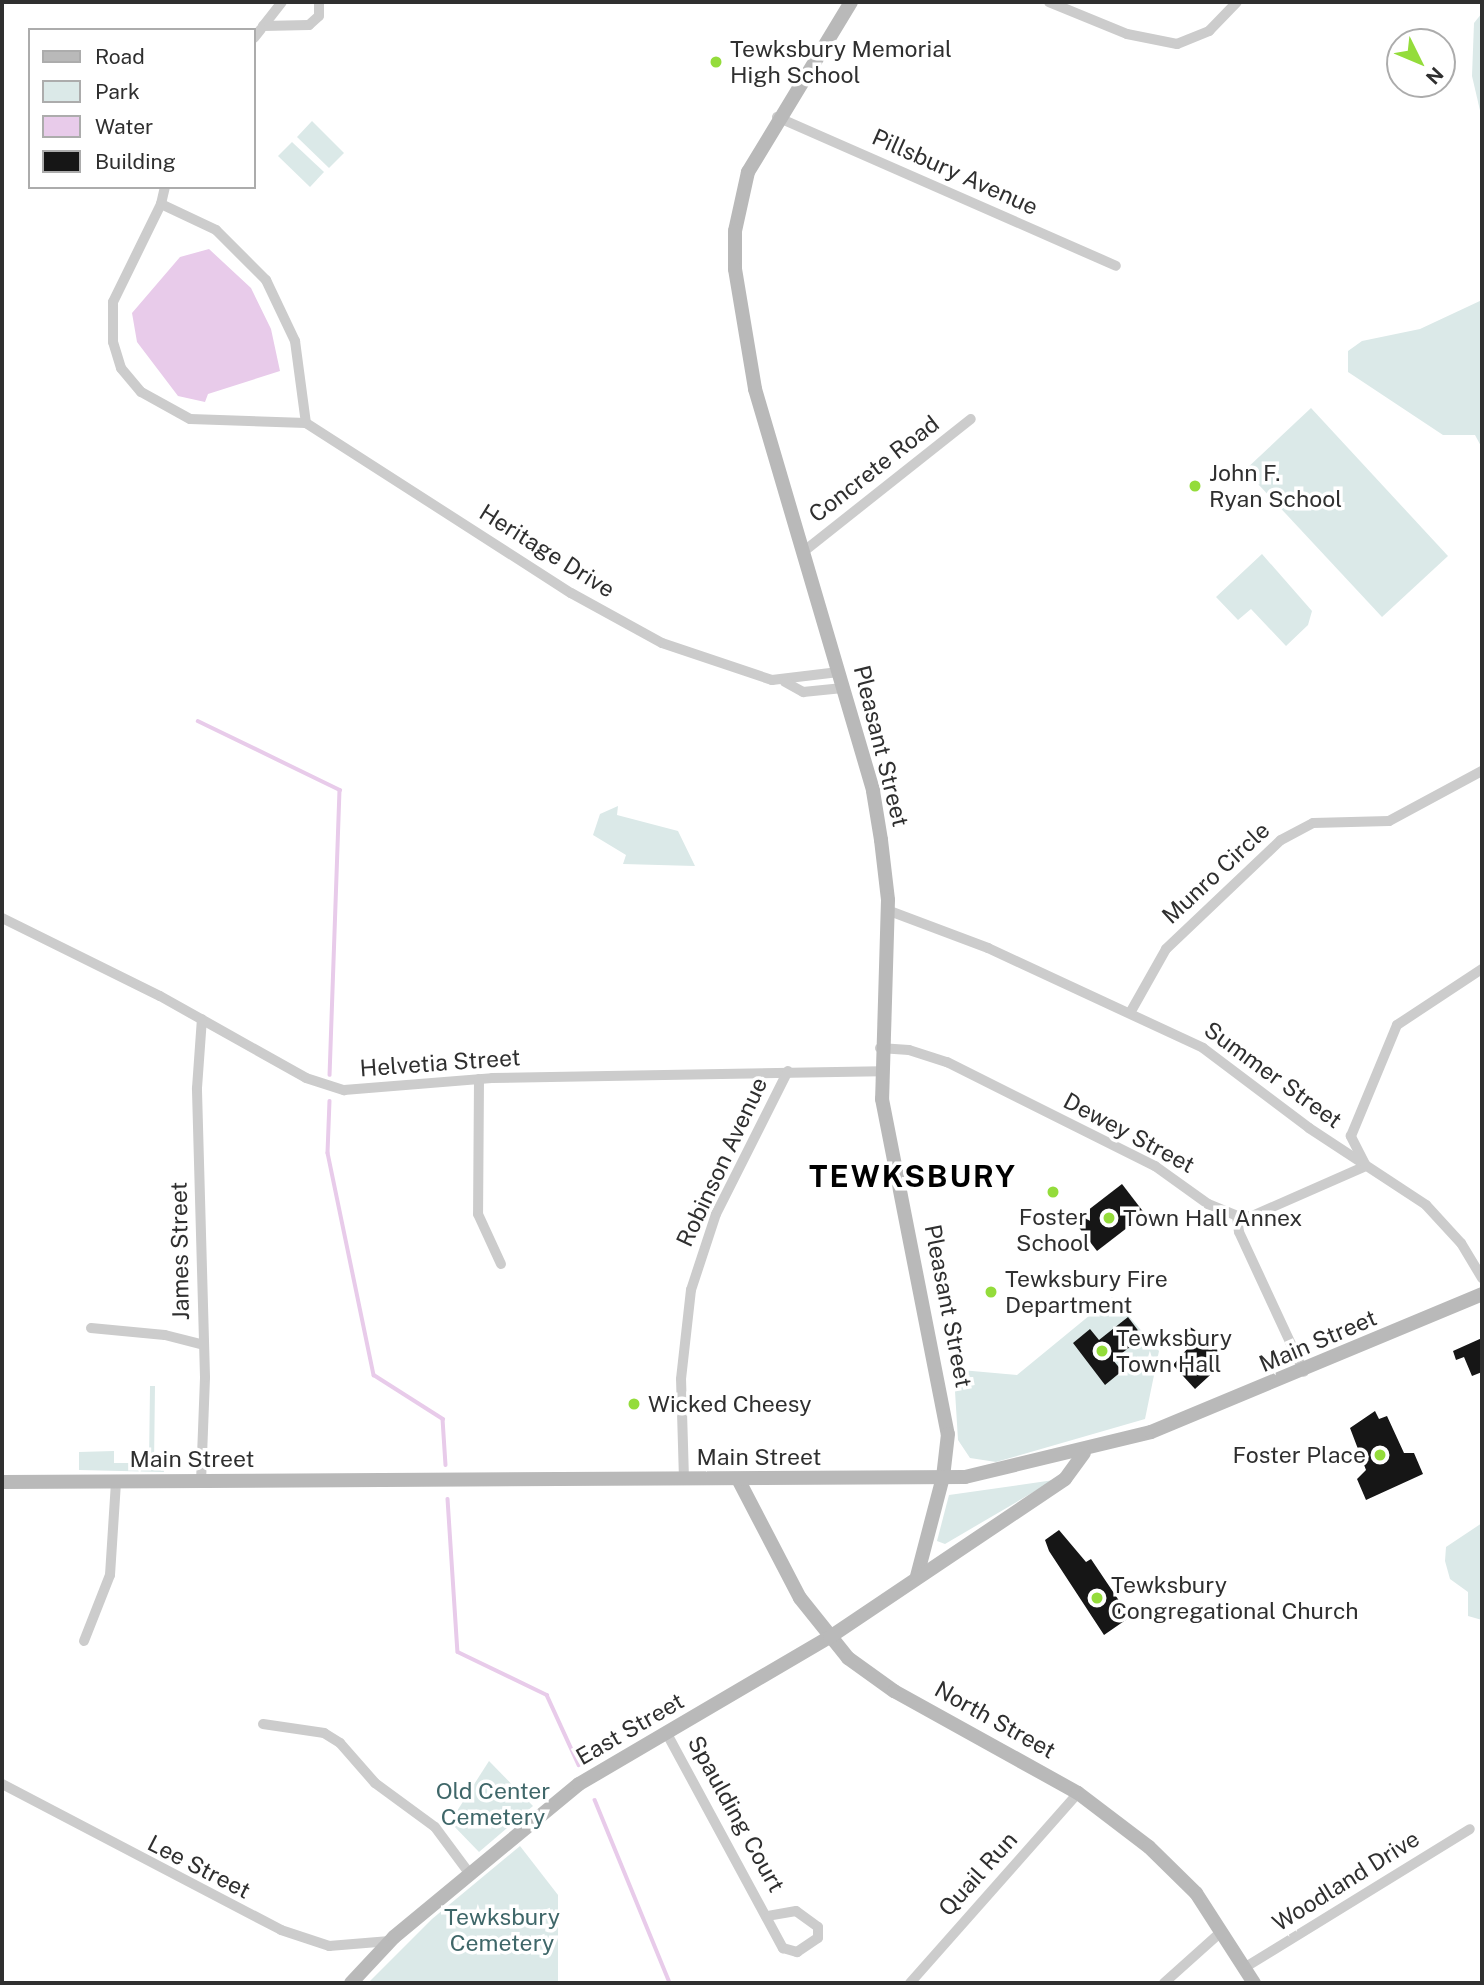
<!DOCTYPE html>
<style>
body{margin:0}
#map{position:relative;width:1484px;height:1985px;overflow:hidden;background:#fff;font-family:"Public Sans",sans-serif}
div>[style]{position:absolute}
.green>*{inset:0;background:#dbe9e8}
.water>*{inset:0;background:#e8cbea}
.stream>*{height:3.5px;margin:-1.75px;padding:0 1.75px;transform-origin:1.75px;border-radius:1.75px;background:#e8cbea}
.building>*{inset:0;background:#161616}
.street>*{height:10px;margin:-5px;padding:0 5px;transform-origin:5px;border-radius:5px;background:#ccc}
.secondary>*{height:14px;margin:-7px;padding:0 7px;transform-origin:7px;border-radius:7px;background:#b9b9b9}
.dots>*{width:19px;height:19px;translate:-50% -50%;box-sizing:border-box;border:4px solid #fff;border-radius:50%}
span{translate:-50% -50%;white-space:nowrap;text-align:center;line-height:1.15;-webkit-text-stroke:7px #fff;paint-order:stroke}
.poi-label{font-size:23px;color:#2f2f2f}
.left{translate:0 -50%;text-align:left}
.right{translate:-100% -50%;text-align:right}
.street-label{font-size:23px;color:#2f2f2f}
.park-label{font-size:23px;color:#3f6769}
.district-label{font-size:30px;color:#000;font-weight:700;letter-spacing:2px}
.frame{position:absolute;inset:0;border:4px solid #2f2f2f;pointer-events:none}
.legend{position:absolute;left:28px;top:28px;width:228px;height:161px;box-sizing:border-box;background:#fff;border:2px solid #acacac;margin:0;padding:9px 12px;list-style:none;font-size:21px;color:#2f2f2f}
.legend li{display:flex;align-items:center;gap:14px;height:35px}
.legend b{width:35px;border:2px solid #acacac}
.north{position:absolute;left:1386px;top:28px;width:70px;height:70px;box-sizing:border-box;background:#fff;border:2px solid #acacac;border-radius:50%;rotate:133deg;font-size:19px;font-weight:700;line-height:28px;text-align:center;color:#2f2f2f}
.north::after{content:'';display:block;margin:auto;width:24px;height:32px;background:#94dc3b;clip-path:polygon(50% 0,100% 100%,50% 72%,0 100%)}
</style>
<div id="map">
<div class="green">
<i style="clip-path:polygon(1482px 13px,1482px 119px,1472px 76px,1474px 23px)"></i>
<i style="clip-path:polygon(312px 121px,344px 153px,329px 168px,297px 137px)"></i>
<i style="clip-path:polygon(292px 142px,324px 172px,310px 187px,278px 156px)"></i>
<i style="clip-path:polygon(1482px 300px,1482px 448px,1475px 435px,1443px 435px,1348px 372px,1348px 351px,1362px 341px,1420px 329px)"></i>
<i style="clip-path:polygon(1311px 408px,1448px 556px,1382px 617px,1245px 470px)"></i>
<i style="clip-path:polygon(1262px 554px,1312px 611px,1308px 625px,1286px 646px,1251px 609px,1238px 620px,1216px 597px)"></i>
<i style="clip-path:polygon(618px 806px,617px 815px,678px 831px,695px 866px,623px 864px,626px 855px,593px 835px,600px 814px)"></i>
<i style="clip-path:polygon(1112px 1297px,1159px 1351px,1145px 1419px,996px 1462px,970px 1458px,958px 1440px,954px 1375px,961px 1370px,1017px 1375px)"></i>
<i style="clip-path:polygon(150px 1386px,155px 1386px,154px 1465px,163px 1465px,164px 1472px,79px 1470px,79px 1452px,114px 1451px,114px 1463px,149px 1463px)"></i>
<i style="clip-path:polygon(1054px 1480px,945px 1544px,937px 1541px,949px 1495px)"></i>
<i style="clip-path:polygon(1482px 1523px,1482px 1620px,1468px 1616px,1468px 1592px,1450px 1579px,1445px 1561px,1446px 1547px)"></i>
<i style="clip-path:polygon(489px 1761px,533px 1806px,479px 1852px,450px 1822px)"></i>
<i style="clip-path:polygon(520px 1846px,558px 1895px,558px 1983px,368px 1983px,432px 1919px)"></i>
</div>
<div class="water">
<i style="clip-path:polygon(209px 249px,251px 288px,271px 329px,280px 371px,208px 394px,205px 402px,178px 396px,137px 342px,132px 313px,180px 257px)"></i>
</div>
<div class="stream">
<i style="left:198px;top:721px;width:158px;rotate:25.9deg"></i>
<i style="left:340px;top:790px;width:285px;rotate:92deg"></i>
<i style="left:330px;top:1101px;width:52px;rotate:92.2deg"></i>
<i style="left:328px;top:1153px;width:227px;rotate:78.3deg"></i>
<i style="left:374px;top:1375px;width:82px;rotate:32.5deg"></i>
<i style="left:443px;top:1419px;width:46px;rotate:86.3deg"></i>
<i style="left:448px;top:1499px;width:153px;rotate:86.3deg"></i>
<i style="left:458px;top:1652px;width:99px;rotate:25.8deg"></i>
<i style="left:547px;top:1695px;width:77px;rotate:65.4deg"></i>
<i style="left:595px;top:1800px;width:198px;rotate:67.7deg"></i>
</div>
<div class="building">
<i style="clip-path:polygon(1122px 1184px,1145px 1214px,1097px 1251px,1074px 1221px)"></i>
<i style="clip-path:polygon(1128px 1317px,1143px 1337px,1113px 1360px,1122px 1371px,1105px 1385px,1073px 1343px,1090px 1329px,1099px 1340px)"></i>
<i style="clip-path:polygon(1190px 1327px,1212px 1341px,1219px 1352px,1213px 1358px,1220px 1366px,1195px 1389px,1173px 1365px,1188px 1348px,1178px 1338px)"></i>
<i style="clip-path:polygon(1482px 1338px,1482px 1372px,1472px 1376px,1464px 1357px,1456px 1360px,1453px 1351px)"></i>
<i style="clip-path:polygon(1375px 1411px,1379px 1419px,1387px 1416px,1404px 1453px,1414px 1453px,1423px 1474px,1366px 1500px,1357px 1479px,1366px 1470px,1350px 1428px)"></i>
<i style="clip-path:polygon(1059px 1530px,1086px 1562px,1091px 1559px,1130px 1617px,1104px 1635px,1049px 1551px,1045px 1540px)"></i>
</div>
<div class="street">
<i style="left:282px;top:2px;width:31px;rotate:128deg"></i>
<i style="left:263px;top:26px;width:46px;rotate:-1.2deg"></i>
<i style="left:309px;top:25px;width:13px;rotate:-42deg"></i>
<i style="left:319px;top:16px;width:14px;rotate:-90deg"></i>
<i style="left:1049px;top:2px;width:84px;rotate:22.3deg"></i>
<i style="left:1127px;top:34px;width:51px;rotate:11.3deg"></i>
<i style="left:1177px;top:44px;width:35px;rotate:-22deg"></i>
<i style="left:1209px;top:31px;width:40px;rotate:-46deg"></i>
<i style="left:254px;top:38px;width:11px;rotate:-52deg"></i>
<i style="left:777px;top:117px;width:370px;rotate:23.7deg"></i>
<i style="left:161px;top:204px;width:17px;rotate:-77deg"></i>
<i style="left:306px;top:423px;width:116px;rotate:-178deg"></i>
<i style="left:190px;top:419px;width:56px;rotate:-151.1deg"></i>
<i style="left:141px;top:392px;width:31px;rotate:-130deg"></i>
<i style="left:121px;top:368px;width:27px;rotate:-107deg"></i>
<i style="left:113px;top:342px;width:40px;rotate:-90deg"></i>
<i style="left:113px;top:302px;width:109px;rotate:-63.9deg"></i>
<i style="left:161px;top:204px;width:61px;rotate:25.3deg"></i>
<i style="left:216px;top:230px;width:71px;rotate:45deg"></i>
<i style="left:266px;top:280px;width:68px;rotate:64.6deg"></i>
<i style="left:295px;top:341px;width:83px;rotate:82.4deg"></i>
<i style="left:306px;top:423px;width:315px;rotate:32.7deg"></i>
<i style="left:571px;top:593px;width:104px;rotate:28.8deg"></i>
<i style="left:662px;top:643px;width:116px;rotate:18.6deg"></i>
<i style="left:772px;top:680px;width:67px;rotate:-6.8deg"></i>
<i style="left:803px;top:552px;width:214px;rotate:-38.4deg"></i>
<i style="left:785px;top:682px;width:21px;rotate:29deg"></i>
<i style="left:803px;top:692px;width:40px;rotate:-5.7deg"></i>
<i style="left:887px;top:910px;width:108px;rotate:20.6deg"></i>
<i style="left:988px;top:948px;width:237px;rotate:24.9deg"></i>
<i style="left:1203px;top:1048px;width:133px;rotate:37deg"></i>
<i style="left:1309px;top:1128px;width:140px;rotate:33.3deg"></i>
<i style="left:1426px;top:1205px;width:52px;rotate:47.4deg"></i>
<i style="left:1461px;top:1243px;width:41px;rotate:59deg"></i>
<i style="left:2px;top:918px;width:176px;rotate:26.3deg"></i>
<i style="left:160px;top:996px;width:167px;rotate:29.3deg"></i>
<i style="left:306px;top:1078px;width:40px;rotate:18deg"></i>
<i style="left:344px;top:1090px;width:148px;rotate:-4.6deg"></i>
<i style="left:492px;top:1078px;width:389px;rotate:-1deg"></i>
<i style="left:1130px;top:1013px;width:73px;rotate:-60.6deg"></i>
<i style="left:1166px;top:949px;width:158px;rotate:-43.5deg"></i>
<i style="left:1281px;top:840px;width:36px;rotate:-28deg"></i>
<i style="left:1313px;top:823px;width:76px;rotate:-1.5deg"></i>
<i style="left:1389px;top:821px;width:106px;rotate:-28.3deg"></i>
<i style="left:880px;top:1048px;width:29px;rotate:4deg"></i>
<i style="left:909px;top:1050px;width:40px;rotate:18deg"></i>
<i style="left:947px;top:1062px;width:233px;rotate:26.6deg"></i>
<i style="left:1155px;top:1166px;width:65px;rotate:35.6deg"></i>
<i style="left:1208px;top:1204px;width:31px;rotate:22deg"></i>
<i style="left:1237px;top:1216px;width:16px;rotate:83deg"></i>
<i style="left:1239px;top:1232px;width:154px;rotate:65.1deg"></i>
<i style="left:479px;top:1079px;width:135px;rotate:90.4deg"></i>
<i style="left:478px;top:1214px;width:55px;rotate:65.3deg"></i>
<i style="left:1237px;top:1216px;width:15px"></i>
<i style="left:1252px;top:1216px;width:124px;rotate:-23.7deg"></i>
<i style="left:1366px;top:1166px;width:34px;rotate:-117deg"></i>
<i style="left:1351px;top:1136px;width:120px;rotate:-67.5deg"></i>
<i style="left:1397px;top:1025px;width:102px;rotate:-33.4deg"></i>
<i style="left:91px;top:1328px;width:74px;rotate:5.4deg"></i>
<i style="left:165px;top:1335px;width:40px;rotate:14.4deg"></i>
<i style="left:684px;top:1479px;width:100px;rotate:-91.7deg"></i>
<i style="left:681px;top:1379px;width:90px;rotate:-83.6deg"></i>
<i style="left:691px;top:1290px;width:80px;rotate:-71.8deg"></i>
<i style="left:716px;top:1214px;width:160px;rotate:-63.3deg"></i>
<i style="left:201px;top:1482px;width:105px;rotate:-87.8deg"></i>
<i style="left:205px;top:1377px;width:289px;rotate:-91.6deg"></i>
<i style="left:197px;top:1088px;width:69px;rotate:-85.9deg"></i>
<i style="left:84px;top:1641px;width:71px;rotate:-68.5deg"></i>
<i style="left:110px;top:1575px;width:93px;rotate:-86.3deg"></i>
<i style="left:263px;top:1724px;width:62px;rotate:8.4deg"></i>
<i style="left:324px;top:1733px;width:19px;rotate:32deg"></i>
<i style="left:340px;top:1743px;width:53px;rotate:48.8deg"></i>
<i style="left:375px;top:1783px;width:74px;rotate:36.3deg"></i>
<i style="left:435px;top:1827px;width:57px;rotate:53.5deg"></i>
<i style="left:666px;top:1732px;width:246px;rotate:61.6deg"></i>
<i style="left:783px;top:1948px;width:15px;rotate:16deg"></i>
<i style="left:797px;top:1952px;width:25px;rotate:-34deg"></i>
<i style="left:818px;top:1938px;width:11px;rotate:-90deg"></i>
<i style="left:818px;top:1927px;width:27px;rotate:-144deg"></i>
<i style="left:796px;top:1911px;width:27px;rotate:170deg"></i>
<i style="left:2px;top:1784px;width:315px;rotate:27.6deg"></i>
<i style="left:281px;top:1930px;width:51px;rotate:18.4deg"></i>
<i style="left:329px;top:1946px;width:61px;rotate:-4.7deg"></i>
<i style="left:1244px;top:1968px;width:265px;rotate:-31.6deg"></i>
<i style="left:910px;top:1983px;width:254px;rotate:-48.5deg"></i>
<i style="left:1164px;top:1983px;width:76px;rotate:-41.8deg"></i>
</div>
<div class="secondary">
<i style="left:851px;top:2px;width:199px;rotate:121.2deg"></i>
<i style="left:748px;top:172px;width:60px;rotate:102.4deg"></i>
<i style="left:735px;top:231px;width:38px;rotate:90deg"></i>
<i style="left:735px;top:269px;width:122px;rotate:80.5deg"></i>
<i style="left:755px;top:389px;width:419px;rotate:73.6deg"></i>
<i style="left:873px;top:791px;width:50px;rotate:80.7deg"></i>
<i style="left:881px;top:840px;width:60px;rotate:83.3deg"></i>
<i style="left:888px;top:900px;width:199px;rotate:91.7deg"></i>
<i style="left:882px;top:1099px;width:341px;rotate:78.9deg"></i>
<i style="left:948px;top:1434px;width:43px;rotate:96.6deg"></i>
<i style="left:943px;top:1477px;width:102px;rotate:104.7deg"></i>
<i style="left:738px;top:1479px;width:134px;rotate:62.5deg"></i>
<i style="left:800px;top:1598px;width:77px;rotate:51.3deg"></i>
<i style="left:848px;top:1658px;width:57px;rotate:35.7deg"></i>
<i style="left:894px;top:1691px;width:210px;rotate:29deg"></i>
<i style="left:1078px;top:1793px;width:89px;rotate:37.3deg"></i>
<i style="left:1149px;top:1847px;width:66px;rotate:44.4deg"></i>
<i style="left:1196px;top:1893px;width:107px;rotate:57.2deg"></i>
<i style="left:2px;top:1482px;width:963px;rotate:-0.3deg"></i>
<i style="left:965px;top:1477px;width:191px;rotate:-13.6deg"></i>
<i style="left:1151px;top:1432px;width:359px;rotate:-22.6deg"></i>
<i style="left:351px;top:1983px;width:63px;rotate:-46.9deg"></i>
<i style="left:394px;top:1937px;width:240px;rotate:-39.6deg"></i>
<i style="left:579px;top:1784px;width:291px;rotate:-30.4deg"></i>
<i style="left:830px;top:1637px;width:283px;rotate:-33.9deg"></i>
<i style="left:1065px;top:1479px;width:32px;rotate:-54deg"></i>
</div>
<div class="dots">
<i style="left:716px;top:62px;background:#94dc3b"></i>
<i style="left:1195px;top:486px;background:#94dc3b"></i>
<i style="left:1053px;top:1192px;background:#94dc3b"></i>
<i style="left:1109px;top:1218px;background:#94dc3b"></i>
<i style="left:991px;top:1292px;background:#94dc3b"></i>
<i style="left:1102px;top:1351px;background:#94dc3b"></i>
<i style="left:634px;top:1404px;background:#94dc3b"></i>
<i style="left:1380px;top:1455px;background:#94dc3b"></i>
<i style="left:1097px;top:1598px;background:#94dc3b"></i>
</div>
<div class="poi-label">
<span class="left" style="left:730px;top:62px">Tewksbury Memorial<br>High School</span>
<span class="left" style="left:1209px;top:486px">John F.<br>Ryan School</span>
<span style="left:1053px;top:1230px">Foster<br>School</span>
<span class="left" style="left:1123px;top:1218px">Town Hall Annex</span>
<span class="left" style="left:1005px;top:1292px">Tewksbury Fire<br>Department</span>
<span class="left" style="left:1116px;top:1351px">Tewksbury<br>Town Hall</span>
<span class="left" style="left:648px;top:1404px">Wicked Cheesy</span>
<span class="right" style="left:1366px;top:1455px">Foster Place</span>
<span class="left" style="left:1111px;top:1598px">Tewksbury<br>Congregational Church</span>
</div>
<div class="street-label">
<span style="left:955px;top:172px;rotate:24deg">Pillsbury Avenue</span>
<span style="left:874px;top:469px;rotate:-38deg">Concrete Road</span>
<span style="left:547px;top:551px;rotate:32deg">Heritage Drive</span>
<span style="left:881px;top:746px;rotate:76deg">Pleasant Street</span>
<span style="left:1216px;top:873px;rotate:-43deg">Munro Circle</span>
<span style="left:440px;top:1063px;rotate:-4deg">Helvetia Street</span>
<span style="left:1273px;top:1075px;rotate:36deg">Summer Street</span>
<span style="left:1129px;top:1133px;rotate:28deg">Dewey Street</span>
<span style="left:722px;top:1162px;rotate:-65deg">Robinson Avenue</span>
<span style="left:180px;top:1251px;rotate:-91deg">James Street</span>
<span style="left:948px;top:1306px;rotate:79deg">Pleasant Street</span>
<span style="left:1318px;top:1341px;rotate:-23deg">Main Street</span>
<span style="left:759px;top:1457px">Main Street</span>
<span style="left:192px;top:1459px">Main Street</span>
<span style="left:995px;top:1720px;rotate:29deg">North Street</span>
<span style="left:630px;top:1729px;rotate:-30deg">East Street</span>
<span style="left:736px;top:1814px;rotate:61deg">Spaulding Court</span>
<span style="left:199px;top:1867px;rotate:27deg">Lee Street</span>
<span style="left:978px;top:1874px;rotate:-48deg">Quail Run</span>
<span style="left:1346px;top:1881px;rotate:-32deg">Woodland Drive</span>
</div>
<div class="park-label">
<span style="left:493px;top:1804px">Old Center<br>Cemetery</span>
<span style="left:502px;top:1930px">Tewksbury<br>Cemetery</span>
</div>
<div class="district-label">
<span style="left:913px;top:1176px">TEWKSBURY</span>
</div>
<div class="frame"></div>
<ul class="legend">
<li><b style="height:9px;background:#b9b9b9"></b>Road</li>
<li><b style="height:19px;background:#dbe9e8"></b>Park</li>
<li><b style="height:19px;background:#e8cbea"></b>Water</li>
<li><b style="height:19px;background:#161616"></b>Building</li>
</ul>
<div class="north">N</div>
</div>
